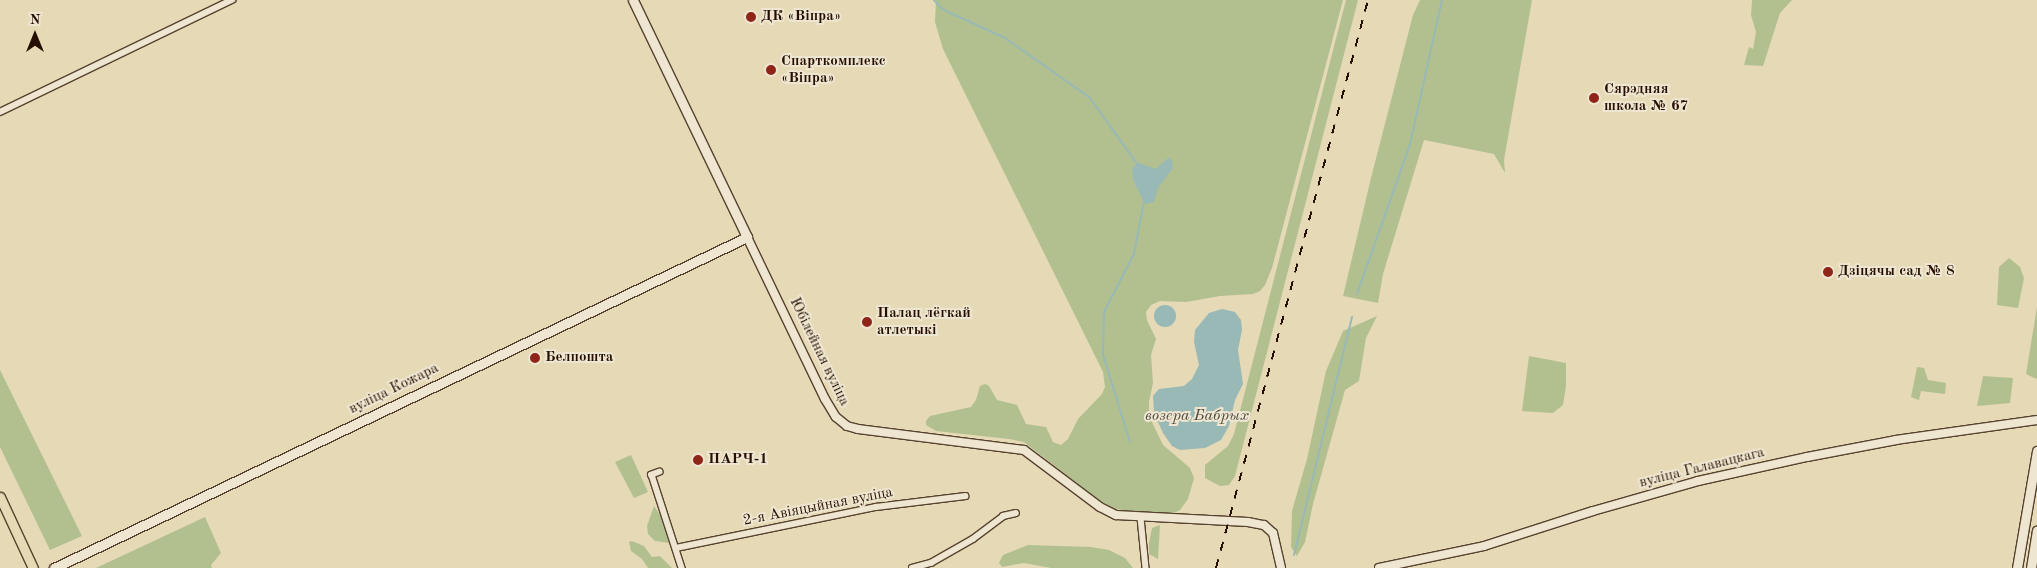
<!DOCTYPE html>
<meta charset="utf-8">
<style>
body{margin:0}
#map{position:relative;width:2037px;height:568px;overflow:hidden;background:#e5d9b6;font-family:"Old Standard TT",serif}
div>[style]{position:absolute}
.green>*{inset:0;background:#b2c090}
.water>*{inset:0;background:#98b9b6}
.round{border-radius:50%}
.stream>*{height:2px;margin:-1px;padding:0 1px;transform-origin:1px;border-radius:1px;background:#98b9b6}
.roads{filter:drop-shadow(1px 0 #56422e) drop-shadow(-1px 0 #56422e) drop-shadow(0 1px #56422e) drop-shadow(0 -1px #56422e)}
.minor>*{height:5.5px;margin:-2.75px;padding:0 2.75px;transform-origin:2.75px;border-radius:2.75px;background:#eee6d0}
.tertiary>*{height:8px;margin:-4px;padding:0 4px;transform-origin:4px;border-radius:4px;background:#eee6d0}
.secondary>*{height:9px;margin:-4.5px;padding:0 4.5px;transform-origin:4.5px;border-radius:4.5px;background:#eee6d0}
.primary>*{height:9px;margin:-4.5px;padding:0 4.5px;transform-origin:4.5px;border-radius:4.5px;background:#e5d9b6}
.rail>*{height:2px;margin-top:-1px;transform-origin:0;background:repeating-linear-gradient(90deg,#260f00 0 9px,transparent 0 18px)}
.dots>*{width:14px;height:14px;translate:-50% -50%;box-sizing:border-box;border:2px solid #eee6d0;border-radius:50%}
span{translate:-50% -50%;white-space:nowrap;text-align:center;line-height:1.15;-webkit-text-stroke:4px #eee6d0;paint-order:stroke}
.poi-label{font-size:15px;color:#260f00;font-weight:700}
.left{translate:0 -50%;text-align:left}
.street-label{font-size:15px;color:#260f00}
.water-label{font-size:16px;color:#4e4a40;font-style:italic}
.north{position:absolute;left:10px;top:10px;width:50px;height:50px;-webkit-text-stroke:4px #eee6d0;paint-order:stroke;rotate:0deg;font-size:14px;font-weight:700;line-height:20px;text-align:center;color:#260f00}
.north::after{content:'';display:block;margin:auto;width:18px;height:22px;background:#260f00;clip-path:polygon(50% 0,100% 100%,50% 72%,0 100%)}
</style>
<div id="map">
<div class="green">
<i style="clip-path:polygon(936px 0,1343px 0,1272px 268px,1265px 285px,1260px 291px,1253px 294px,1220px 296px,1186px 302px,1160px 301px,1151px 305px,1146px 312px,1147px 320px,1156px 339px,1151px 355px,1153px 383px,1149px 402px,1149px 416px,1163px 445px,1190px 468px,1194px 478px,1188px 499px,1180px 510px,1174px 513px,1144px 513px,1115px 509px,1096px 498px,1024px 442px,1009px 439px,936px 431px,926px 425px,926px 421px,930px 416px,971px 407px,976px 400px,980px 386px,985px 384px,989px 386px,997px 400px,1017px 405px,1026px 424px,1046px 427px,1053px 442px,1061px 445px,1068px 439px,1078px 419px,1102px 394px,1105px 387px,1103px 372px,943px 49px,935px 22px)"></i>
<i style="clip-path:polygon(1346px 0,1358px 0,1235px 476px,1229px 485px,1220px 486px,1205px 478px,1205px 465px,1228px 446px,1234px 434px)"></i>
<i style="clip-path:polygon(1420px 0,1532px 0,1504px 160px,1505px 173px,1494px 154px,1424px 140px,1383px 274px,1378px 303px,1343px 296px,1371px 178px,1413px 15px)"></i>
<i style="clip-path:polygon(1752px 0,1792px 0,1780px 13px,1763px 66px,1744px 65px,1749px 47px,1753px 49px,1756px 32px,1751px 15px)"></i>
<i style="clip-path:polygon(2009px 258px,2020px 267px,2024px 278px,2018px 308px,1997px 305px,1999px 267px)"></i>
<i style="clip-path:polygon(2037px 307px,2037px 379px,2026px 374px)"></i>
<i style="clip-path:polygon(1377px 316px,1366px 338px,1359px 381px,1345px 390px,1313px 504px,1305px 542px,1297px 556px,1291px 547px,1292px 511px,1307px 459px,1326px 371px,1343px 331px)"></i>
<i style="clip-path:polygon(1529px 356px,1566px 363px,1566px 386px,1563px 405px,1553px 413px,1522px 411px)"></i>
<i style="clip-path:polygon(1917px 367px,1924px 368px,1928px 380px,1946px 383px,1945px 394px,1921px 391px,1919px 400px,1911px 397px)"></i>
<i style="clip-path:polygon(0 370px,82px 536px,50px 550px,0 447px)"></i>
<i style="clip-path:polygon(1983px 376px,2013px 378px,2010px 403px,1977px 406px)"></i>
<i style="clip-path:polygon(631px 455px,648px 492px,634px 498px,615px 462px)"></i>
<i style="clip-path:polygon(654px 506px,660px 515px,669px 543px,655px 541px,648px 534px,647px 526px)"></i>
<i style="clip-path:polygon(205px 517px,221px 553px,211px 565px,212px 568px,96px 568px)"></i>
<i style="clip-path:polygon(1160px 525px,1158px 559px,1149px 554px,1149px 543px,1152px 528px)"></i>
<i style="clip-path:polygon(632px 541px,644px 546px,652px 557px,660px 556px,672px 568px,648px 568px,642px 559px,631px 551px,629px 542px)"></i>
<i style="clip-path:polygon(1028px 545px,1091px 547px,1109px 550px,1125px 558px,1133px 568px,1051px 568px,1024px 563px,1002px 567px,999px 563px,1003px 555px)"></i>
</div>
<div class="water">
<i style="clip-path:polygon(1168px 158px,1172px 160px,1173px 168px,1158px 188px,1154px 202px,1145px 204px,1133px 180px,1132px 168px,1139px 163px,1156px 169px)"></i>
<i class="round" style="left:1154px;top:305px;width:22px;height:22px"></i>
<i style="clip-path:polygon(1222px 309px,1235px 312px,1241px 320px,1242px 330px,1238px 350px,1243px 384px,1235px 400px,1229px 426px,1221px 440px,1205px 448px,1180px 450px,1172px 446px,1163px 433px,1154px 413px,1153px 396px,1159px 389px,1184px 386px,1192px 379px,1199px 365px,1194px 342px,1195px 330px,1209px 313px)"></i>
</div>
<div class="stream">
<i style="left:934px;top:0;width:12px;rotate:48deg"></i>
<i style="left:942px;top:9px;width:69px;rotate:24.7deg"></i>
<i style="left:1005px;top:38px;width:103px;rotate:35.1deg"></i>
<i style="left:1089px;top:97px;width:84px;rotate:54.2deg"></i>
<i style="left:1357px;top:294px;width:159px;rotate:-70.5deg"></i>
<i style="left:1410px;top:144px;width:148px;rotate:-77.5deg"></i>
<i style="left:1130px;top:442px;width:91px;rotate:-107.2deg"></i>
<i style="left:1103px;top:355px;width:43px;rotate:-88.7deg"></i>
<i style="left:1104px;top:312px;width:65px;rotate:-62.7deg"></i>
<i style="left:1134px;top:254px;width:54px;rotate:-79.3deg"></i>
<i style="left:1294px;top:555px;width:245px;rotate:-76.3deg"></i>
</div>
<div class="roads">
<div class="minor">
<i style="left:0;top:112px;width:258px;rotate:-25.8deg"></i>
<i style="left:660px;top:472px;width:9px;rotate:159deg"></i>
<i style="left:652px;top:475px;width:98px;rotate:72.1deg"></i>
<i style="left:1141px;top:518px;width:50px;rotate:84.3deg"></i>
<i style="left:676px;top:548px;width:204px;rotate:-11.6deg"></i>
<i style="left:876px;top:507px;width:90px;rotate:-7deg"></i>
<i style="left:912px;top:568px;width:20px;rotate:-15deg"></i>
<i style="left:931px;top:563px;width:48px;rotate:-29.7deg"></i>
<i style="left:973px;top:539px;width:38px;rotate:-37deg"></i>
<i style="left:1003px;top:516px;width:13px;rotate:-13deg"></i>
</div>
<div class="tertiary">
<i style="left:747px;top:237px;width:180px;rotate:64.3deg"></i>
<i style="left:825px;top:399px;width:21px;rotate:59deg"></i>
<i style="left:836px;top:417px;width:14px;rotate:39deg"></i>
<i style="left:847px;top:426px;width:11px;rotate:15deg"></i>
<i style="left:858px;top:429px;width:167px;rotate:7.2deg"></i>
<i style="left:1024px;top:450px;width:95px;rotate:36.9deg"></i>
<i style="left:1100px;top:507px;width:18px;rotate:27deg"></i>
<i style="left:1116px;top:515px;width:132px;rotate:3deg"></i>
<i style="left:1248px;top:522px;width:16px;rotate:11deg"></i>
<i style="left:1264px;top:525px;width:12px;rotate:42deg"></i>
<i style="left:1273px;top:533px;width:36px;rotate:77deg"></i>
<i style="left:1379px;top:568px;width:107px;rotate:-11.8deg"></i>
<i style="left:1484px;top:546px;width:114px;rotate:-17.8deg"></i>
<i style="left:1593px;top:511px;width:109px;rotate:-15.9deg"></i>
<i style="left:1698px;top:481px;width:112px;rotate:-12.4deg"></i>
<i style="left:1807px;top:457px;width:91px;rotate:-10.8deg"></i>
<i style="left:1896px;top:440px;width:142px;rotate:-8.1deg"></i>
</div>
<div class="secondary">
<i style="left:54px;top:568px;width:768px;rotate:-25.53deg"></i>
<i style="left:747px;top:237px;width:263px;rotate:-115.7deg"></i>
<i style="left:2017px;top:568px;width:119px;rotate:-80.3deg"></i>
<i style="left:2031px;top:568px;width:38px;rotate:-81deg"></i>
</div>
<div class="primary">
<i style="left:0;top:497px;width:78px;rotate:65.1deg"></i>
</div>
</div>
<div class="rail">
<i style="left:1216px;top:568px;width:588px;rotate:-75.02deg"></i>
</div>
<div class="dots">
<i style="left:751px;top:17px;background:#8f2418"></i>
<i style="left:771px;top:70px;background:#8f2418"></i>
<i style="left:1594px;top:98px;background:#8f2418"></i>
<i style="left:1828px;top:272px;background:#8f2418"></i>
<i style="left:867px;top:322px;background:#8f2418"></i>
<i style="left:535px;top:358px;background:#8f2418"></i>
<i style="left:698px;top:460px;background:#8f2418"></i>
</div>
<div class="poi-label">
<span class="left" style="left:761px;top:17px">ДК «Віпра»</span>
<span class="left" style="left:781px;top:70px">Спарткомплекс<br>«Віпра»</span>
<span class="left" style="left:1604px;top:98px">Сярэдняя<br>школа № 67</span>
<span class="left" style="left:1838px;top:272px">Дзіцячы сад № 8</span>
<span class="left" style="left:877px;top:322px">Палац лёгкай<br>атлетыкі</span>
<span class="left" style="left:545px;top:358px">Белпошта</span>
<span class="left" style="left:708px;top:460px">ПАРЧ-1</span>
</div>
<div class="street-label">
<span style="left:819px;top:352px;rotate:64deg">Юбілейная вуліца</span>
<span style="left:394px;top:389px;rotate:-26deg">вуліца Кожара</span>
<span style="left:1702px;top:468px;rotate:-14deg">вуліца Галавацкага</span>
<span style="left:818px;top:507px;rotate:-11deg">2-я Авіяцыйная вуліца</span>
</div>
<div class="water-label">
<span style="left:1197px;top:416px">возера Бабрых</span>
</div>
<div class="north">N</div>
</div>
